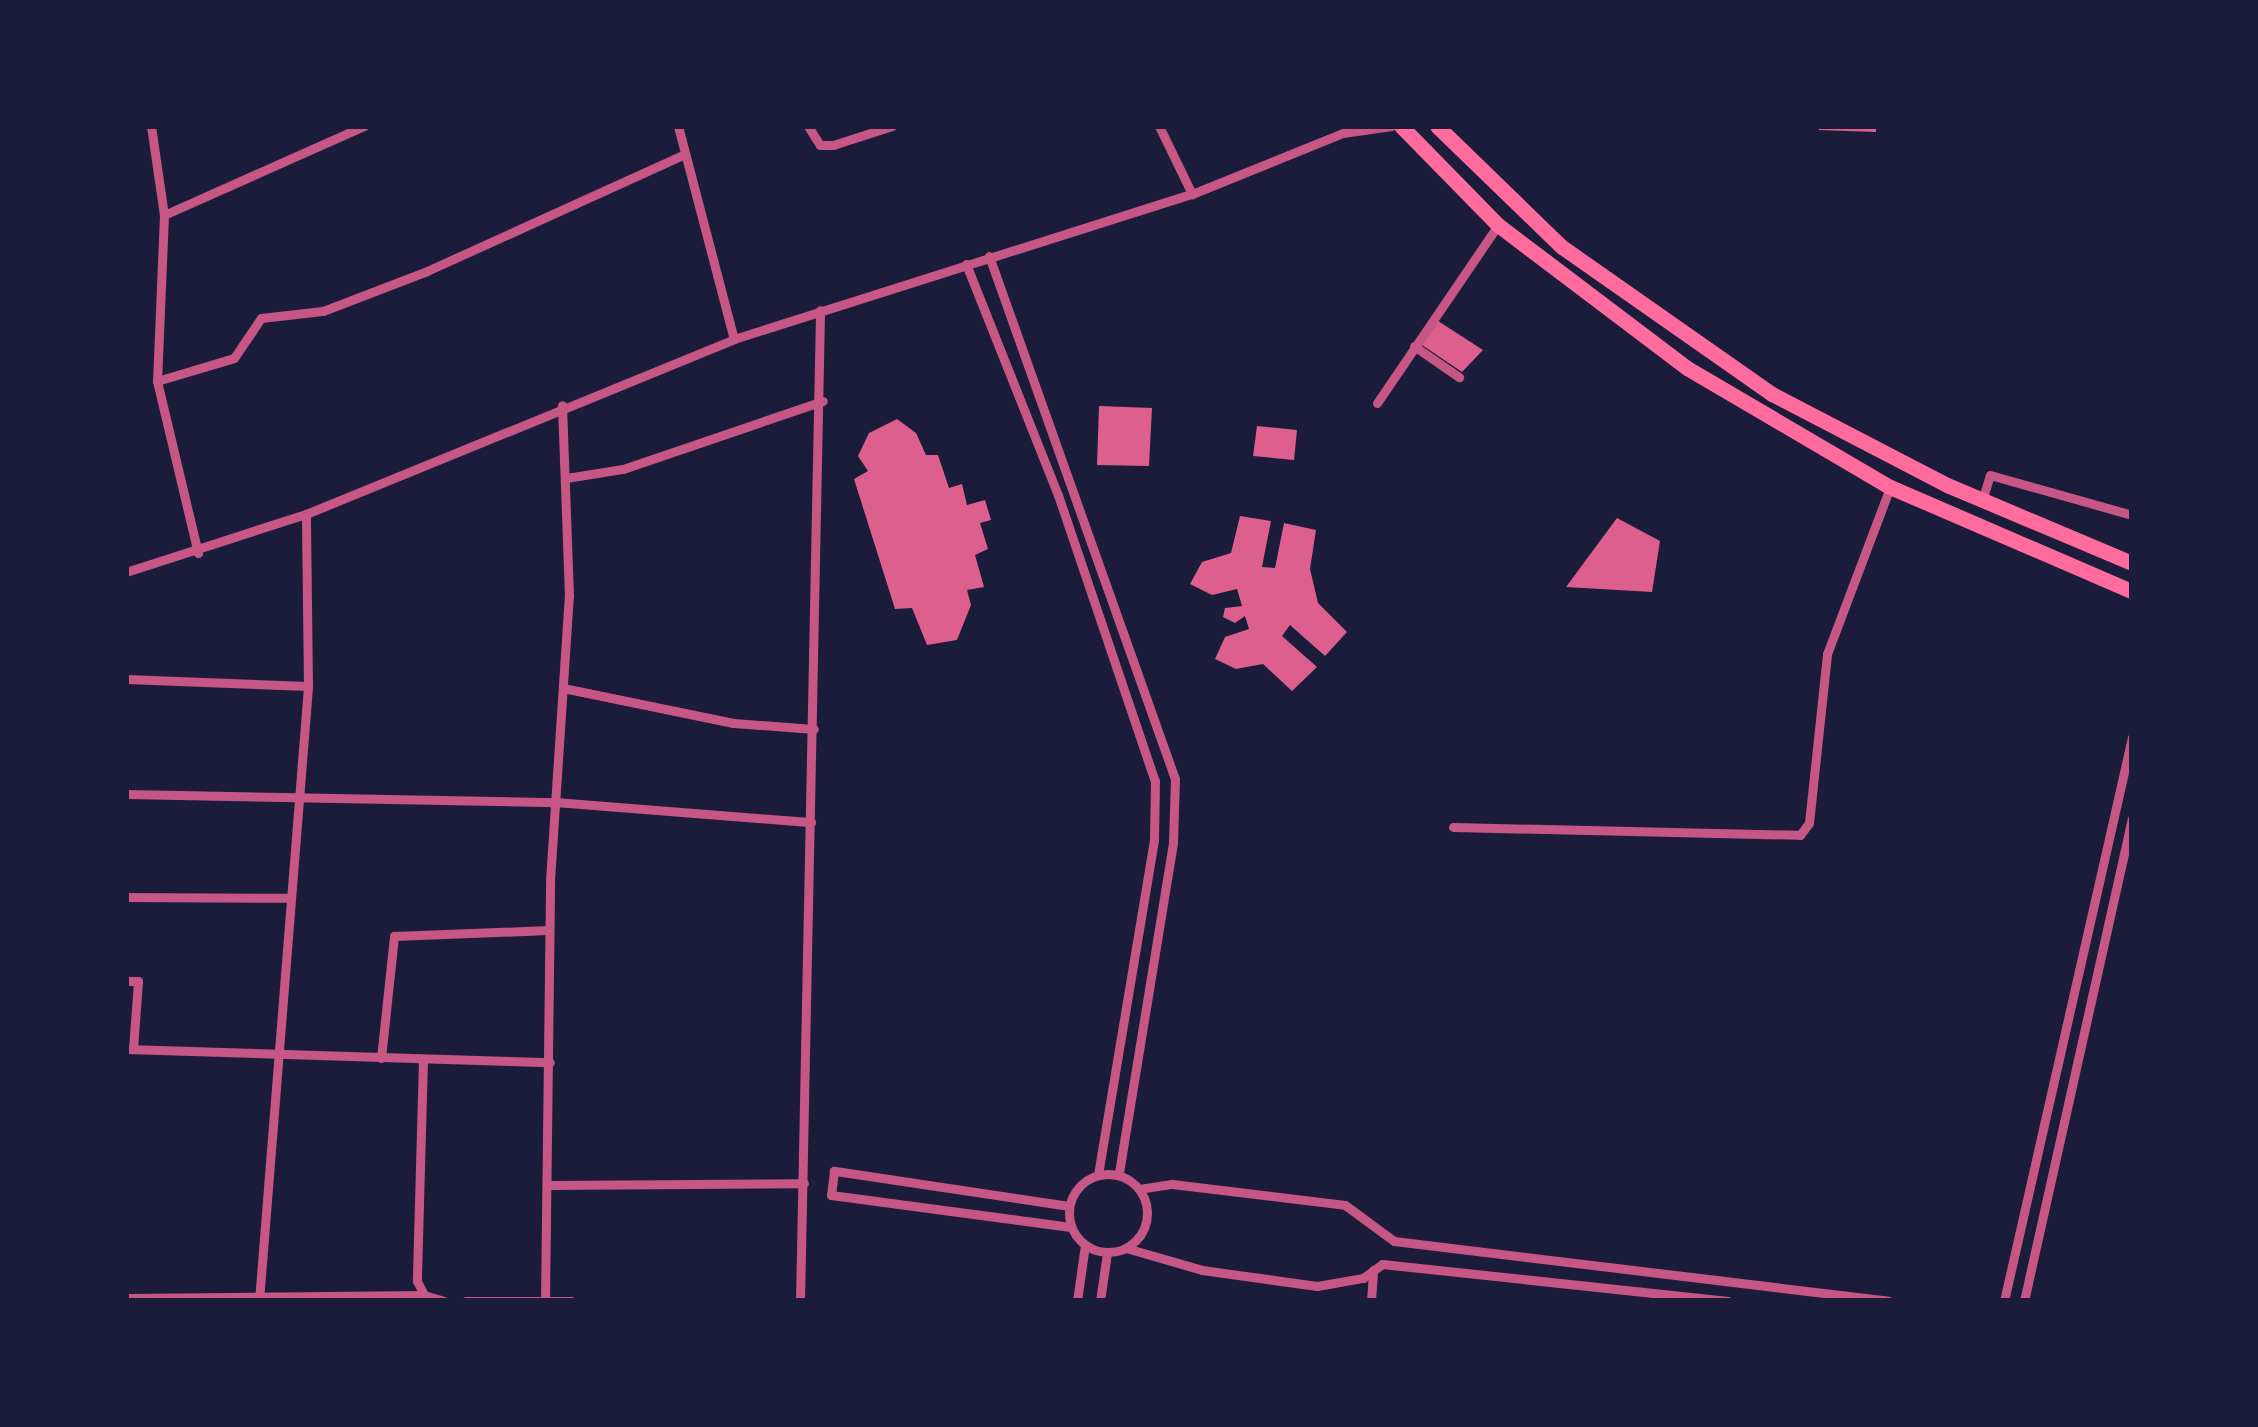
<!DOCTYPE html>
<style>
body{margin:0}
#map{position:relative;width:2258px;height:1427px;overflow:hidden;background:#1b1b3a;font-family:"Golos Text",sans-serif}
div>[style]{position:absolute}
.building>*{inset:0;background:#dd5f8e}
.minor>*{height:9px;margin:-4.5px;padding:0 4.5px;transform-origin:4.5px;border-radius:4.5px;background:#c65784}
.minor>.ring{margin:-4.5px;padding:0;box-sizing:content-box;background:none;border:9px solid #c65784;border-radius:50%}
.trunk>*{height:15px;margin:-7.5px;padding:0 7.5px;transform-origin:7.5px;border-radius:7.5px;background:#ff6b9d}
span{translate:-50% -50%;white-space:nowrap;text-align:center;line-height:1.15;-webkit-text-stroke:9px #1b1b3a;paint-order:stroke}
.frame{position:absolute;inset:0;border:129px solid #1b1b3a;pointer-events:none}
</style>
<div id="map">
<div class="building">
<i style="clip-path:polygon(1819px 126px,1876px 126px,1876px 132px,1819px 130px)"></i>
<i style="clip-path:polygon(1435px 319px,1483px 350px,1462px 372px,1419px 343px)"></i>
<i style="clip-path:polygon(1099px 406px,1152px 408px,1149px 466px,1097px 465px)"></i>
<i style="clip-path:polygon(897px 419px,916px 433px,926px 455px,938px 455px,949px 488px,962px 484px,967px 505px,985px 500px,991px 520px,980px 523px,988px 549px,975px 555px,984px 587px,967px 590px,971px 605px,957px 640px,927px 645px,912px 608px,895px 609px,854px 479px,868px 471px,858px 456px,869px 433px)"></i>
<i style="clip-path:polygon(1257px 426px,1297px 430px,1294px 460px,1253px 456px)"></i>
<i style="clip-path:polygon(1240px 516px,1271px 521px,1262px 567px,1275px 568px,1284px 523px,1316px 530px,1310px 569px,1318px 603px,1347px 632px,1325px 656px,1290px 625px,1282px 636px,1317px 667px,1292px 691px,1263px 664px,1236px 669px,1215px 659px,1225px 637px,1249px 629px,1245px 616px,1235px 623px,1223px 617px,1225px 608px,1242px 606px,1237px 589px,1212px 595px,1190px 584px,1202px 562px,1231px 553px)"></i>
<i style="clip-path:polygon(1617px 518px,1660px 541px,1652px 592px,1566px 587px)"></i>
</div>
<div class="minor">
<i style="left:151px;top:126px;width:90px;rotate:81.7deg"></i>
<i style="left:164px;top:215px;width:219px;rotate:-24deg"></i>
<i style="left:678px;top:126px;width:220px;rotate:75.3deg"></i>
<i style="left:808px;top:126px;width:22px;rotate:58deg"></i>
<i style="left:820px;top:145px;width:13px"></i>
<i style="left:833px;top:145px;width:62px;rotate:-17.9deg"></i>
<i style="left:1159px;top:126px;width:76px;rotate:64.1deg"></i>
<i style="left:164px;top:215px;width:166px;rotate:92.4deg"></i>
<i style="left:157px;top:381px;width:177px;rotate:76.6deg"></i>
<i style="left:989px;top:256px;width:555px;rotate:70.42deg"></i>
<i style="left:1175px;top:779px;width:64px;rotate:91.8deg"></i>
<i style="left:1173px;top:843px;width:335px;rotate:99.3deg"></i>
<i style="left:966px;top:264px;width:249px;rotate:68.3deg"></i>
<i style="left:1058px;top:495px;width:302px;rotate:71.3deg"></i>
<i style="left:1155px;top:781px;width:59px;rotate:91deg"></i>
<i style="left:1154px;top:840px;width:339px;rotate:99.5deg"></i>
<i style="left:1414px;top:346px;width:55px;rotate:34.6deg"></i>
<i style="left:157px;top:381px;width:80px;rotate:-16.6deg"></i>
<i style="left:234px;top:358px;width:48px;rotate:-56deg"></i>
<i style="left:261px;top:318px;width:62px;rotate:-6.4deg"></i>
<i style="left:323px;top:311px;width:111px;rotate:-21deg"></i>
<i style="left:427px;top:271px;width:283px;rotate:-24.4deg"></i>
<i style="left:1377px;top:403px;width:215px;rotate:-55.8deg"></i>
<i style="left:566px;top:478px;width:58px;rotate:-9deg"></i>
<i style="left:623px;top:469px;width:211px;rotate:-18.8deg"></i>
<i style="left:1982px;top:501px;width:27px;rotate:-73deg"></i>
<i style="left:1990px;top:475px;width:148px;rotate:15.7deg"></i>
<i style="left:126px;top:572px;width:189px;rotate:-17.9deg"></i>
<i style="left:306px;top:514px;width:462px;rotate:-22.2deg"></i>
<i style="left:734px;top:339px;width:480px;rotate:-17.6deg"></i>
<i style="left:1192px;top:194px;width:163px;rotate:-22deg"></i>
<i style="left:1343px;top:133px;width:49px;rotate:-8.3deg"></i>
<i style="left:126px;top:679px;width:182px;rotate:2.2deg"></i>
<i style="left:563px;top:688px;width:174px;rotate:11.6deg"></i>
<i style="left:733px;top:723px;width:81px;rotate:4.2deg"></i>
<i style="left:126px;top:794px;width:429px;rotate:1.1deg"></i>
<i style="left:555px;top:802px;width:257px;rotate:4.5deg"></i>
<i style="left:1453px;top:827px;width:347px;rotate:1.3deg"></i>
<i style="left:1800px;top:835px;width:15px;rotate:-53deg"></i>
<i style="left:1809px;top:823px;width:170px;rotate:-83.9deg"></i>
<i style="left:1827px;top:654px;width:178px;rotate:-69.3deg"></i>
<i style="left:126px;top:897px;width:165px;rotate:0.3deg"></i>
<i style="left:126px;top:981px;width:12px"></i>
<i style="left:138px;top:981px;width:68px;rotate:94.2deg"></i>
<i style="left:126px;top:1049px;width:424px;rotate:1.8deg"></i>
<i style="left:381px;top:1058px;width:123px;rotate:-83.9deg"></i>
<i style="left:394px;top:936px;width:154px;rotate:-2.2deg"></i>
<i style="left:423px;top:1060px;width:221px;rotate:91.6deg"></i>
<i style="left:417px;top:1281px;width:16px;rotate:63deg"></i>
<i style="left:424px;top:1295px;width:21px;rotate:17deg"></i>
<i class="ring" style="left:1069px;top:1174px;width:69px;height:69px"></i>
<i style="left:548px;top:1185px;width:256px;rotate:-0.4deg"></i>
<i style="left:1139px;top:1189px;width:33px;rotate:-9deg"></i>
<i style="left:1172px;top:1184px;width:174px;rotate:6.9deg"></i>
<i style="left:1345px;top:1205px;width:61px;rotate:36.3deg"></i>
<i style="left:1394px;top:1241px;width:498px;rotate:6.9deg"></i>
<i style="left:1069px;top:1206px;width:238px;rotate:-171.5deg"></i>
<i style="left:834px;top:1171px;width:24px;rotate:97deg"></i>
<i style="left:831px;top:1195px;width:242px;rotate:7.6deg"></i>
<i style="left:1126px;top:1248px;width:79px;rotate:16.1deg"></i>
<i style="left:1202px;top:1270px;width:116px;rotate:7.9deg"></i>
<i style="left:1317px;top:1286px;width:47px;rotate:-9.9deg"></i>
<i style="left:1363px;top:1278px;width:24px;rotate:-36deg"></i>
<i style="left:1382px;top:1264px;width:348px;rotate:6.1deg"></i>
<i style="left:126px;top:1298px;width:298px;rotate:-0.6deg"></i>
<i style="left:259px;top:1301px;width:617px;rotate:-85.44deg"></i>
<i style="left:308px;top:686px;width:172px;rotate:-90.7deg"></i>
<i style="left:466px;top:1301px;width:105px"></i>
<i style="left:545px;top:1301px;width:421px;rotate:-89.3deg"></i>
<i style="left:550px;top:880px;width:285px;rotate:-86.2deg"></i>
<i style="left:569px;top:596px;width:191px;rotate:-92.1deg"></i>
<i style="left:800px;top:1301px;width:991px;rotate:-88.84deg"></i>
<i style="left:1077px;top:1301px;width:57px;rotate:-81.9deg"></i>
<i style="left:1100px;top:1301px;width:49px;rotate:-81.7deg"></i>
<i style="left:1371px;top:1301px;width:31px;rotate:-86deg"></i>
<i style="left:2004px;top:1301px;width:578px;rotate:-77.21deg"></i>
<i style="left:2024px;top:1301px;width:494px;rotate:-77.4deg"></i>
</div>
<div class="trunk">
<i style="left:1401px;top:126px;width:139px;rotate:45.6deg"></i>
<i style="left:1498px;top:225px;width:237px;rotate:37.1deg"></i>
<i style="left:1687px;top:368px;width:235px;rotate:30.4deg"></i>
<i style="left:1890px;top:487px;width:263px;rotate:23.3deg"></i>
<i style="left:1437px;top:126px;width:174px;rotate:44.1deg"></i>
<i style="left:1562px;top:247px;width:256px;rotate:35deg"></i>
<i style="left:1772px;top:394px;width:197px;rotate:27.5deg"></i>
<i style="left:1947px;top:485px;width:201px;rotate:22.9deg"></i>
</div>
<div class="frame"></div>
</div>
